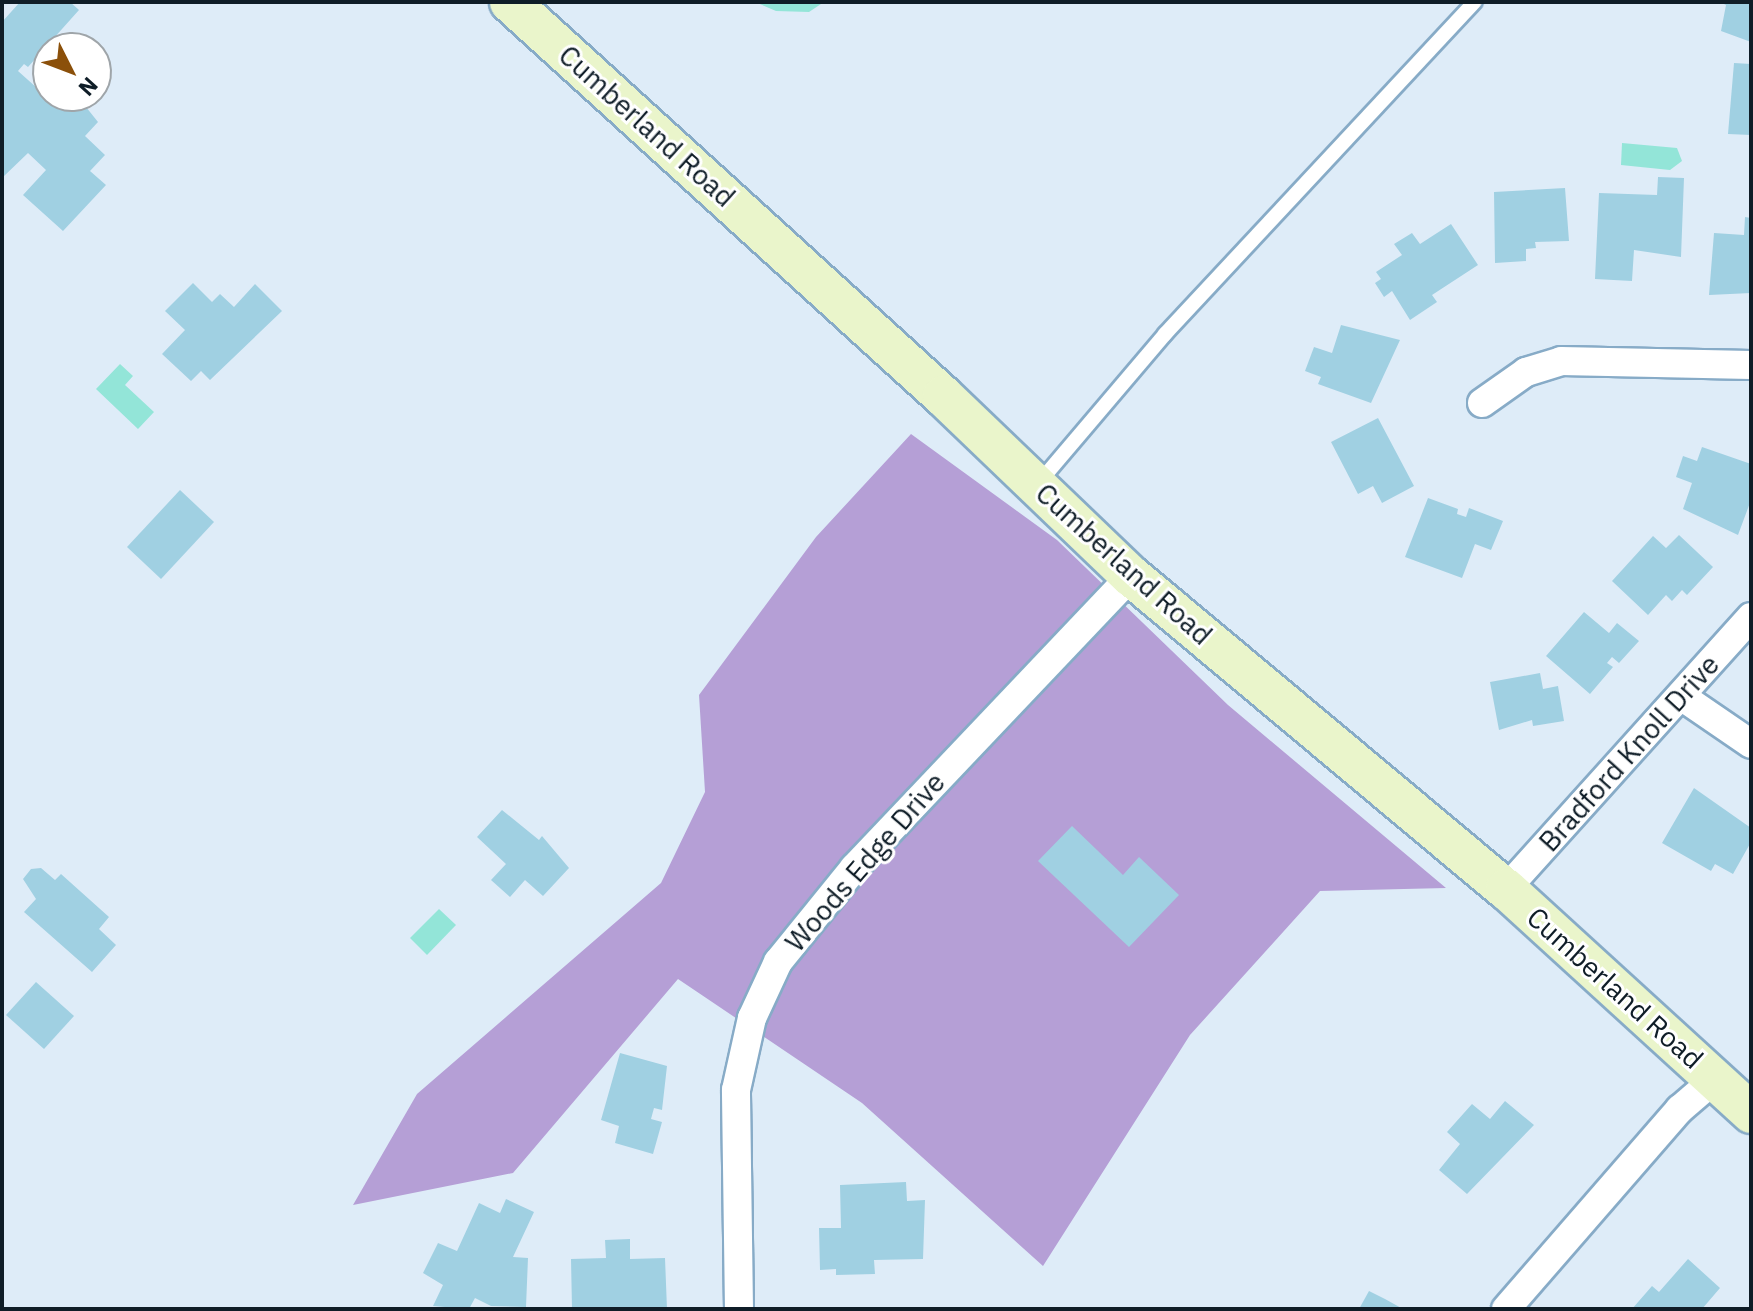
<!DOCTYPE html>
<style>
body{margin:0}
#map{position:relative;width:1753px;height:1311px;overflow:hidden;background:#deecf8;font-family:"IBM Plex Sans",sans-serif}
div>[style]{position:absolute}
.forest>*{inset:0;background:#b59fd6}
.water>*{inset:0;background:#93e5d8}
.building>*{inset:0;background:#a0d0e2}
.roads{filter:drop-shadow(2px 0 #87abc7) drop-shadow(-2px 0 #87abc7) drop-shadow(0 2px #87abc7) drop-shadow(0 -2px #87abc7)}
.service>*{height:14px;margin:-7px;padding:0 7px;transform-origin:7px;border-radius:7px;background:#fff}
.minor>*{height:28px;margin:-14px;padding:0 14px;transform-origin:14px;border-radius:14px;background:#fff}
.secondary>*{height:40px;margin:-20px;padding:0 20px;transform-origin:20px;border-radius:20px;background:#eaf5cb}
span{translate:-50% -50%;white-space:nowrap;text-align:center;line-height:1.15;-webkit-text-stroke:6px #fff;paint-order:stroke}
.street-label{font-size:28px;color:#0f1d27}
.frame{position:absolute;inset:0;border:4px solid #0f1d27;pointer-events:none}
.north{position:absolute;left:32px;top:32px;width:80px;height:80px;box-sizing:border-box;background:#fff;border:2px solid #9fa5a9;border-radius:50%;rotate:132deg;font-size:22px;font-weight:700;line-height:32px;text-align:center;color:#0f1d27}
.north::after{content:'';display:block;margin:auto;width:28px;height:36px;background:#8b500a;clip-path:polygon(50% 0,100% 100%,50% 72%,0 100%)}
</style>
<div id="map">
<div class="forest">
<i style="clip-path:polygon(911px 434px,1057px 540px,1228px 705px,1446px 888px,1320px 891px,1190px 1035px,1043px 1266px,862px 1103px,678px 979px,513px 1173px,353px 1205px,417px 1094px,661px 883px,705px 792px,699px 695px,816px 537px)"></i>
</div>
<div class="water">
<i style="clip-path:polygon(755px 2px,824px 2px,809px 12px,776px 11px)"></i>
<i style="clip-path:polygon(1622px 143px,1677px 148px,1682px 161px,1670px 170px,1621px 165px)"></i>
<i style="clip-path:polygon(120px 364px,133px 376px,125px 385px,154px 412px,138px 429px,96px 389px)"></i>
<i style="clip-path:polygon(439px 909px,456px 925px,427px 955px,410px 938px)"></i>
</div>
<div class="building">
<i style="clip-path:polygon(20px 2px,70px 2px,79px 10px,28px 67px,24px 64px,18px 71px,37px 88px,48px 83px,48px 96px,82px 102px,98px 122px,85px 136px,105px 155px,90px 171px,106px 185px,63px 231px,23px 195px,46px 170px,28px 153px,2px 178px,2px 22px)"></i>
<i style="clip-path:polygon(1720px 2px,1751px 2px,1751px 42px,1721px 31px,1726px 5px)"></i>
<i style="clip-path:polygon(1734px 63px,1751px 64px,1751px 135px,1728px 134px)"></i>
<i style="clip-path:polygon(1658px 177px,1684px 178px,1681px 257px,1634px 250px,1632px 281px,1595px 279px,1599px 193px,1657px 195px)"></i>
<i style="clip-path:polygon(1565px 188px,1569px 241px,1535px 242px,1536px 248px,1526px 249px,1526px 261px,1495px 263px,1494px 192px)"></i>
<i style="clip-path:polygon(1745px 217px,1751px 218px,1751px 293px,1709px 295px,1714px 233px,1744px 235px)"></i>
<i style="clip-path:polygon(1451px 224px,1478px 265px,1432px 295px,1437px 302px,1410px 320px,1392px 291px,1384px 297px,1375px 283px,1381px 279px,1376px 272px,1402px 255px,1394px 244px,1412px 233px,1420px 244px)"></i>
<i style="clip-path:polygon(193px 283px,212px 302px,220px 294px,234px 307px,255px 284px,282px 311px,210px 380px,201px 371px,191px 381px,162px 354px,185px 330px,165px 311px)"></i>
<i style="clip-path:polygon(1341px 325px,1400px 340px,1371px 403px,1318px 384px,1321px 377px,1305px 371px,1314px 347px,1332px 353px)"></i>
<i style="clip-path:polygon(1378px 418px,1414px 486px,1382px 503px,1373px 486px,1358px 494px,1331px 442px)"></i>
<i style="clip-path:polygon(1702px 447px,1751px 464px,1751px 500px,1738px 535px,1683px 509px,1692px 483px,1676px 477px,1683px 456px,1697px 461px)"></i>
<i style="clip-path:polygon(180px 490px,214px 522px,161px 579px,127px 547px)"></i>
<i style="clip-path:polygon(1428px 498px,1458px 509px,1457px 514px,1466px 517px,1469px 508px,1503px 521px,1491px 550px,1475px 544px,1462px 578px,1405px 557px)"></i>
<i style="clip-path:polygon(1679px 535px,1713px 567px,1687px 595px,1682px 590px,1672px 601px,1666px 595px,1648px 615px,1612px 581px,1653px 536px,1666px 548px)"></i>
<i style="clip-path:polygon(1584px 612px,1609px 633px,1617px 623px,1639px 641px,1619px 663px,1612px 657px,1607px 663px,1613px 667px,1590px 694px,1546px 656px)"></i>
<i style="clip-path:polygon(1540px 673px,1543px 689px,1558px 686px,1564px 721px,1533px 726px,1532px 720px,1499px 730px,1490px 682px)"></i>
<i style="clip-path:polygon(1694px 788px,1751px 828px,1751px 842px,1733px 874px,1715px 864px,1711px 871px,1662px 843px)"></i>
<i style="clip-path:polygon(502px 810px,539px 840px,542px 836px,569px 868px,543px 896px,525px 880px,510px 897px,491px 880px,506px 864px,477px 837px)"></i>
<i style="clip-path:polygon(1072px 826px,1123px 875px,1139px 857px,1179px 895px,1129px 947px,1038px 861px)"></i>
<i style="clip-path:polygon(41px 868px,55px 880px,61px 874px,109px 917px,99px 929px,116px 945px,92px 972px,24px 912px,36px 899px,23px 879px,31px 869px)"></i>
<i style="clip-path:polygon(36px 982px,74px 1016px,44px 1049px,6px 1015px)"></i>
<i style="clip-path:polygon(620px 1053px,667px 1066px,662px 1110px,654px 1108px,651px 1119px,662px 1122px,653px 1154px,615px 1143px,619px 1126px,601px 1120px)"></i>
<i style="clip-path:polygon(1505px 1101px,1534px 1125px,1467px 1194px,1439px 1170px,1460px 1144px,1447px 1132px,1472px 1104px,1490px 1119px)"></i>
<i style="clip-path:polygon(906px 1182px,907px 1201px,925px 1200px,923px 1259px,874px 1260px,875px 1274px,836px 1275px,836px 1269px,820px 1270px,819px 1228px,841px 1228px,840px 1185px)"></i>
<i style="clip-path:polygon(506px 1199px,534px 1212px,513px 1257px,528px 1258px,526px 1307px,491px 1306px,475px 1298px,469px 1309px,433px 1306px,443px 1285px,423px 1273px,438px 1243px,457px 1251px,479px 1203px,500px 1213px)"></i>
<i style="clip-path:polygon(630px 1239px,630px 1259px,665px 1258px,667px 1309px,572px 1309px,571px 1259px,606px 1258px,605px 1240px)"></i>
<i style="clip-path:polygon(1688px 1259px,1720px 1288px,1702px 1309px,1632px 1309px,1652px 1286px,1659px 1292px)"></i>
<i style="clip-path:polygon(1369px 1291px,1385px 1299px,1403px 1309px,1359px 1309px)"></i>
</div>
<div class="roads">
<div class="service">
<i style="left:1037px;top:485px;width:198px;rotate:-49.7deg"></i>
<i style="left:1165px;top:334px;width:454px;rotate:-47deg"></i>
</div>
<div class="minor">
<i style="left:1482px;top:403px;width:54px;rotate:-35.2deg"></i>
<i style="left:1526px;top:372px;width:37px;rotate:-17deg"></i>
<i style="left:1561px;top:361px;width:190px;rotate:1.2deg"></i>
<i style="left:1681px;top:696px;width:85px;rotate:34.4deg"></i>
<i style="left:1506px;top:889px;width:366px;rotate:-48deg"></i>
<i style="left:739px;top:1309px;width:219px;rotate:-90.8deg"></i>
<i style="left:736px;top:1090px;width:74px;rotate:-77.5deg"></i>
<i style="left:752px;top:1018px;width:62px;rotate:-65.1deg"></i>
<i style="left:778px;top:962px;width:121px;rotate:-51deg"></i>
<i style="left:854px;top:868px;width:402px;rotate:-46.5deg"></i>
<i style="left:1506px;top:1309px;width:265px;rotate:-49deg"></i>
<i style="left:1680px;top:1109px;width:46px;rotate:-40.6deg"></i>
</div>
<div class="secondary">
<i style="left:510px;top:2px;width:585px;rotate:42.3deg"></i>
<i style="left:943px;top:396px;width:260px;rotate:43.8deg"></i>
<i style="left:1131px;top:576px;width:488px;rotate:39.9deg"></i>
<i style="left:1506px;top:889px;width:332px;rotate:42.4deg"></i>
</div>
</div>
<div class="street-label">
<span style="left:647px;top:126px;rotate:42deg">Cumberland Road</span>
<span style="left:1124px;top:564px;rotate:42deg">Cumberland Road</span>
<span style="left:1629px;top:753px;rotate:-48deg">Bradford Knoll Drive</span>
<span style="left:865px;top:862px;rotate:-49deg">Woods Edge Drive</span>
<span style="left:1615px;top:988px;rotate:42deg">Cumberland Road</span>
</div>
<div class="frame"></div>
<div class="north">N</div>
</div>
